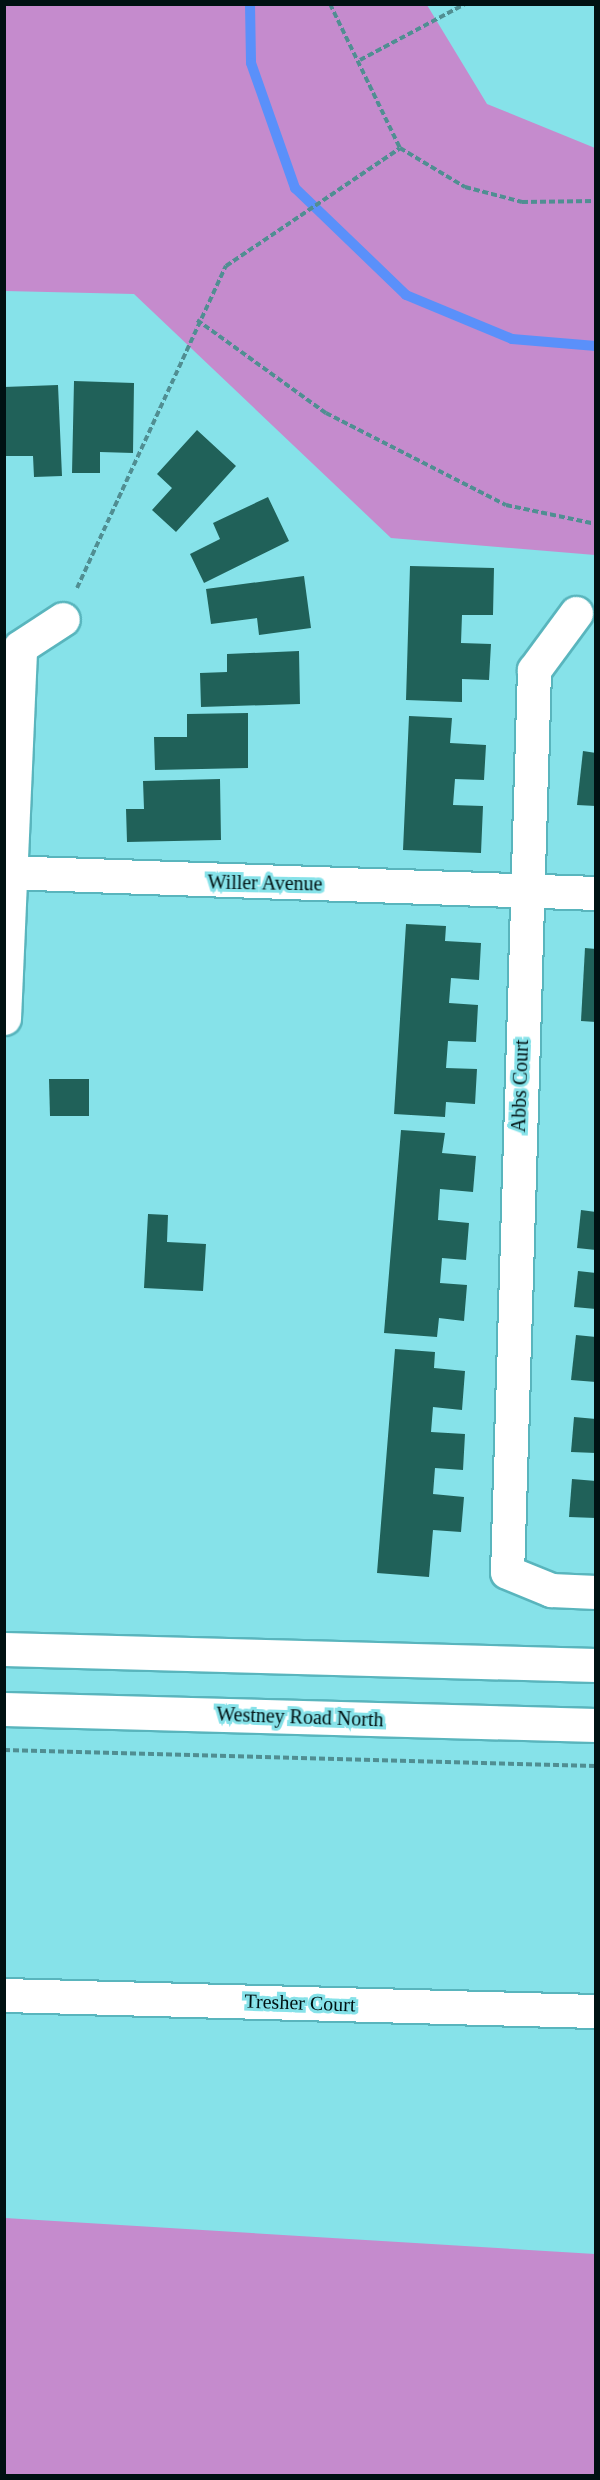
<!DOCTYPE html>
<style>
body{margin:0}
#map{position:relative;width:600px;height:2480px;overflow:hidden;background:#86e2e9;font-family:Georgia,serif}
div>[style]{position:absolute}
.green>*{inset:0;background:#c58bcd}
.stream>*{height:10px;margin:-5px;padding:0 5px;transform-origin:5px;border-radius:5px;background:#5a90fa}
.building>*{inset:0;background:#206159}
.path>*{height:4px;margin-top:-2px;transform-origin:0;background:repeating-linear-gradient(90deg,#508e92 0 6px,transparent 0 9px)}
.roads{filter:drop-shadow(2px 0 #59b5bd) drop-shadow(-2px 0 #59b5bd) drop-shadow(0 2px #59b5bd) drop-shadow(0 -2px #59b5bd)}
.minor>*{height:33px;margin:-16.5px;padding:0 16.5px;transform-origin:16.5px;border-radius:16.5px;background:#fff}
.secondary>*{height:33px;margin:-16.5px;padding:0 16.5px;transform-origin:16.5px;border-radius:16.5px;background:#fff}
span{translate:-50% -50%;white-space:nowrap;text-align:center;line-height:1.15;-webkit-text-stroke:6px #86e2e9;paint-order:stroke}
.street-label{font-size:20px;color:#001112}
.frame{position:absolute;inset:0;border:6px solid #001112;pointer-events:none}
</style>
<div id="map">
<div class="green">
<i style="clip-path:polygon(5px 4px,427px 5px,487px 104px,595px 148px,595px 555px,391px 538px,134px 294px,5px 291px)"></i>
<i style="clip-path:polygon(5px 2218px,595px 2254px,595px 2475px,5px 2475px)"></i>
</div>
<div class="stream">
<i style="left:250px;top:4px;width:59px;rotate:89deg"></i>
<i style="left:251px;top:63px;width:133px;rotate:70.6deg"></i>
<i style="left:295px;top:188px;width:154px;rotate:43.9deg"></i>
<i style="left:406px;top:295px;width:115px;rotate:22.5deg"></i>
<i style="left:512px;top:339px;width:84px;rotate:4.8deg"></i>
</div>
<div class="building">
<i style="clip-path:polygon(74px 381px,134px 383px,133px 453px,100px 452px,100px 473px,72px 473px)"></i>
<i style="clip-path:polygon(58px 385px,62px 476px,34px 477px,33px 456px,4px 456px,4px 387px)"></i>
<i style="clip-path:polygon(197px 430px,236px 466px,176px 532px,152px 510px,172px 488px,157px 474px)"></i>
<i style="clip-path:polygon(268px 497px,289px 541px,204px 583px,190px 554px,220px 539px,213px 523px)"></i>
<i style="clip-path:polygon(410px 566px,494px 568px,493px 615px,462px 615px,461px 643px,491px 644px,489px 680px,462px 679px,462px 702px,406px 700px)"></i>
<i style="clip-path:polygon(304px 576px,311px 628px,259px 635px,257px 618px,211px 624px,206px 589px)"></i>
<i style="clip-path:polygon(299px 651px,300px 704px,201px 707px,200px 673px,227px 672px,227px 654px)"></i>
<i style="clip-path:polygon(248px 713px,248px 768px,155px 770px,154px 737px,187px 737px,187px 714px)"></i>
<i style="clip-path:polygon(409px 716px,452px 718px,450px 743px,486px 745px,484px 780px,455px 779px,453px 805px,483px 806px,481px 853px,403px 850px)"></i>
<i style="clip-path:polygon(583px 751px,596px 753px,596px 806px,577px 805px)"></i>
<i style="clip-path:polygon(220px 779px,221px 840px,127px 842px,126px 809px,144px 809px,143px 781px)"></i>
<i style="clip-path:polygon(406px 924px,446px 926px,445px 941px,481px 943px,479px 980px,451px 978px,449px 1003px,478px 1005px,476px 1042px,448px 1041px,446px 1068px,477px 1069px,475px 1104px,446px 1102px,445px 1117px,394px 1114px)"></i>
<i style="clip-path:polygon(585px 948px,596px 949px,596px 1022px,581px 1021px)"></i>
<i style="clip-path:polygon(49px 1079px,89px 1079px,89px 1116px,50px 1116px)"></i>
<i style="clip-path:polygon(401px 1130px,445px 1133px,442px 1153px,476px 1156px,473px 1192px,440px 1189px,438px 1220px,469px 1223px,466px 1260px,442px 1258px,440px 1283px,467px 1285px,464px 1321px,439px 1318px,437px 1337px,384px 1333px)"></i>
<i style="clip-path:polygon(581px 1210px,596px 1212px,596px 1250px,577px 1248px)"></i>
<i style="clip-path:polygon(148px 1214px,168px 1215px,167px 1242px,206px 1244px,203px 1291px,144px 1288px)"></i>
<i style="clip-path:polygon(578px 1271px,596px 1273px,596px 1309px,574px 1307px)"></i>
<i style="clip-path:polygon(576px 1335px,596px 1337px,596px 1382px,571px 1380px)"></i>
<i style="clip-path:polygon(395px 1349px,435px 1352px,434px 1368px,465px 1371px,462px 1410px,433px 1407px,431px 1432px,465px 1434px,463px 1470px,435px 1468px,433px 1494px,464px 1497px,461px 1532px,433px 1530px,429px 1577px,377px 1573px)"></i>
<i style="clip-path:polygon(574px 1417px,596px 1419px,596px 1453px,571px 1452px)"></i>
<i style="clip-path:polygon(572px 1479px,596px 1481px,596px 1518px,569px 1517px)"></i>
</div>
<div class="path">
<i style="left:330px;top:4px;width:160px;rotate:64.1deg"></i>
<i style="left:400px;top:148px;width:76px;rotate:31deg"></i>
<i style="left:465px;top:187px;width:59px;rotate:14.7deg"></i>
<i style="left:522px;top:202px;width:74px;rotate:-0.8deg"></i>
<i style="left:360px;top:60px;width:119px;rotate:-28.1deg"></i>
<i style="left:197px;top:320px;width:159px;rotate:35.8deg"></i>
<i style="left:326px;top:413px;width:202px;rotate:27.1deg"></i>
<i style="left:506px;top:505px;width:92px;rotate:11.9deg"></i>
<i style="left:77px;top:588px;width:355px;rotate:-65.2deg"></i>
<i style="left:226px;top:266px;width:210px;rotate:-34.1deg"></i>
<i style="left:4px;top:1750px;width:592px;rotate:1.55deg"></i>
</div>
<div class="roads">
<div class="minor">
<i style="left:576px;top:613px;width:71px;rotate:126.4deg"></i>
<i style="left:534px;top:670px;width:902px;rotate:91.71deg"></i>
<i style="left:507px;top:1572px;width:48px;rotate:22.2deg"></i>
<i style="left:551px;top:1590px;width:45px;rotate:2.5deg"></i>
<i style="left:4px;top:872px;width:592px;rotate:2.03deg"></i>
<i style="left:4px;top:1018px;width:371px;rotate:-87.5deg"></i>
<i style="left:20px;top:647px;width:51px;rotate:-33.1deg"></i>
<i style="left:4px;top:1995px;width:592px;rotate:1.55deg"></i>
</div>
<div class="secondary">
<i style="left:4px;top:1649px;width:592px;rotate:1.55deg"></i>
<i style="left:4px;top:1709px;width:592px;rotate:1.55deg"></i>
</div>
</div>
<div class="street-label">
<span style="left:265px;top:883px;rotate:1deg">Willer Avenue</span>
<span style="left:520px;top:1086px;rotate:-88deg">Abbs Court</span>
<span style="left:300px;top:1717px;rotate:2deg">Westney Road North</span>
<span style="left:300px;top:2003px;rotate:2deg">Tresher Court</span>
</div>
<div class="frame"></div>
</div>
